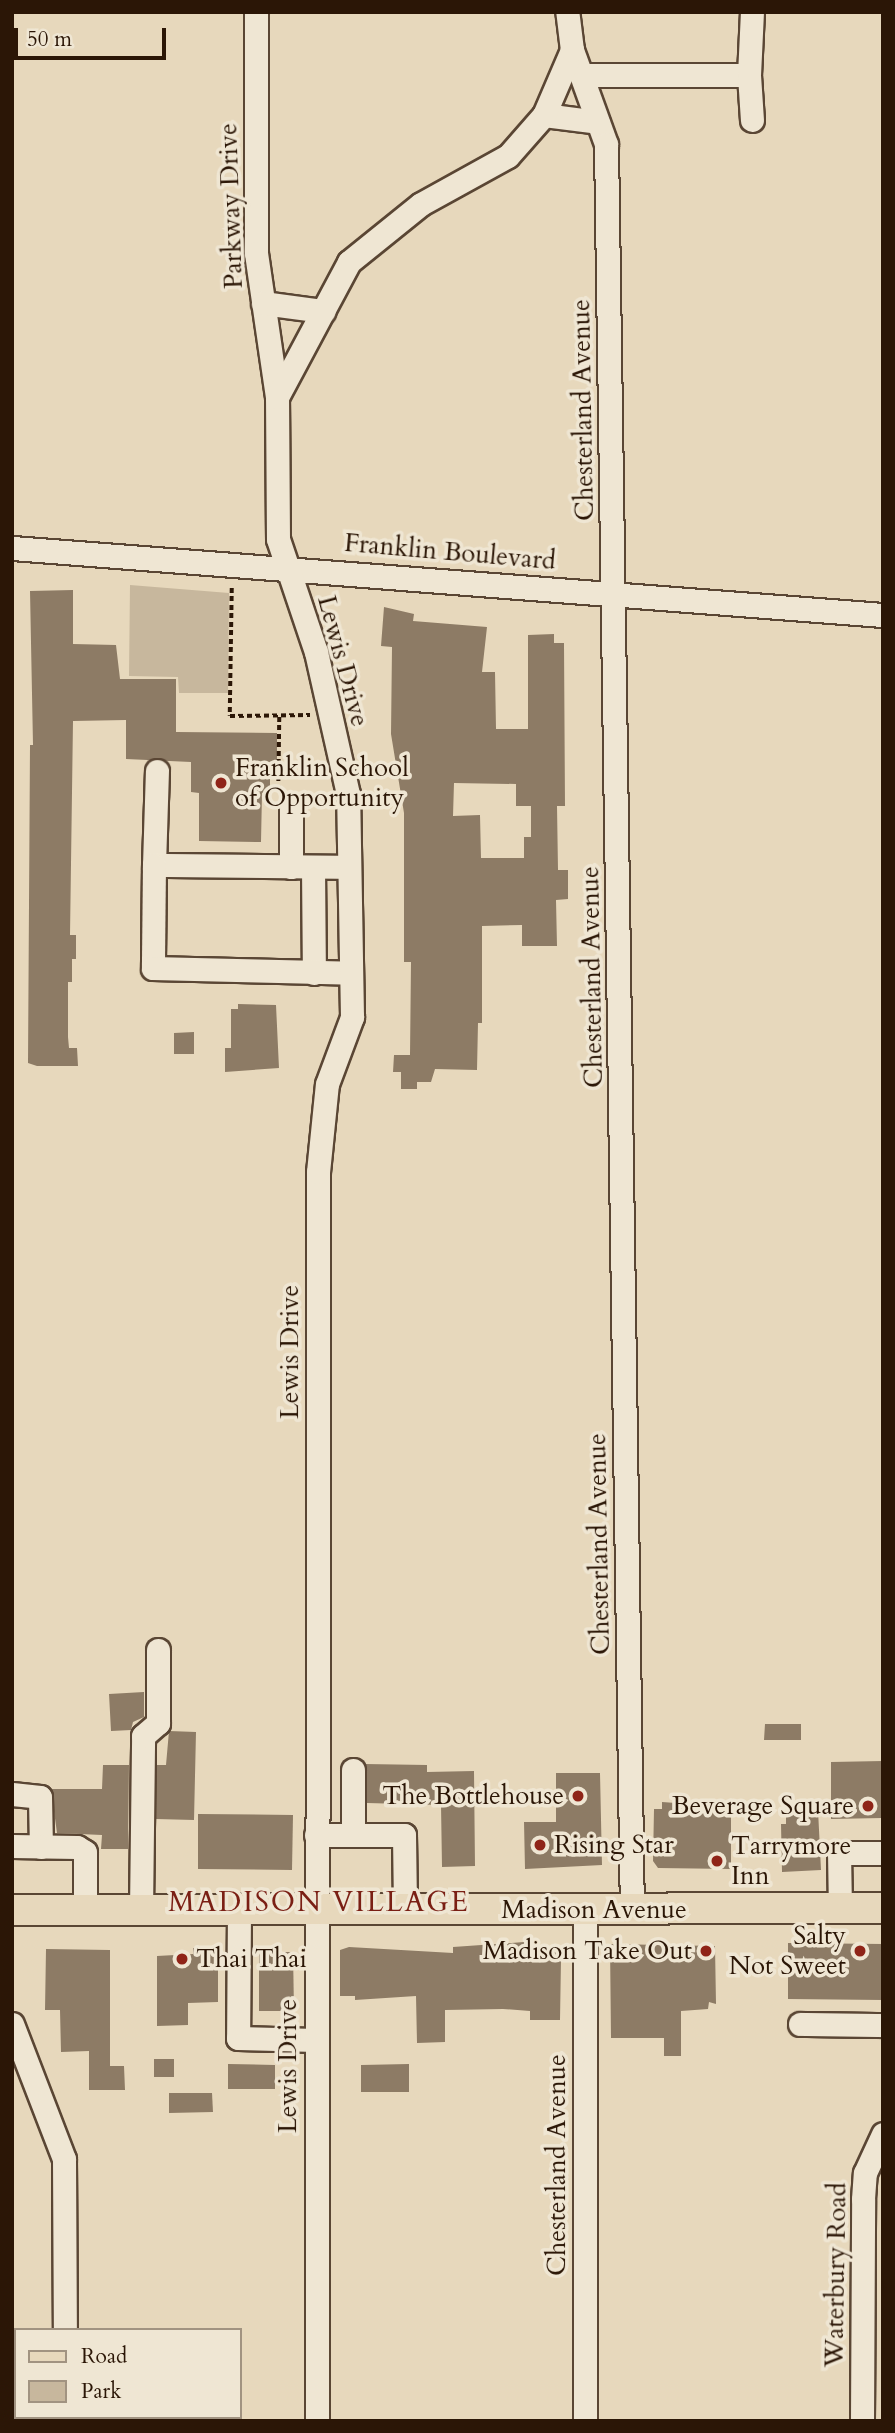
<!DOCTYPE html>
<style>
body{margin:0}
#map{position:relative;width:895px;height:2433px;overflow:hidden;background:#e7d8bc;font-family:Cardo,serif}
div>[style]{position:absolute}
.green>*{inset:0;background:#c7b79d}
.building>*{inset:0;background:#8d7b65}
.path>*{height:3.5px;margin-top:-1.75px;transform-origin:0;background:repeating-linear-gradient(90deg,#2b1606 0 5px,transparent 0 8.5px)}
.roads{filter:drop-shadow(2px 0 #5a4634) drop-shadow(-2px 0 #5a4634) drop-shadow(0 2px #5a4634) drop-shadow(0 -2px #5a4634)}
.minor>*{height:23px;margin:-11.5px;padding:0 11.5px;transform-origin:11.5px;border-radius:11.5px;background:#efe6d3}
.major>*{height:30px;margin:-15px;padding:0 15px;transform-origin:15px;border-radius:15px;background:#e7d8bc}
.dots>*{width:19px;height:19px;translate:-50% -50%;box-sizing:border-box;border:4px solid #efe6d3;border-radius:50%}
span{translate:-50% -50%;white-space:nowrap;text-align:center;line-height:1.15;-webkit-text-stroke:7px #efe6d3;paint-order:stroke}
.street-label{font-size:26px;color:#2b1606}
.poi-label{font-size:26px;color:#2b1606}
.left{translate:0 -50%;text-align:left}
.right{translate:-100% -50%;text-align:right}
.neighbourhood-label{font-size:28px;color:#7a1f14;letter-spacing:2px}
.frame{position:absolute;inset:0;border:14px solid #2b1606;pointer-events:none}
.legend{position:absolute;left:14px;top:2328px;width:228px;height:91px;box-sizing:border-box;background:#efe6d3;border:2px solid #a19381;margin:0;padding:9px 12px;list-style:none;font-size:21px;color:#2b1606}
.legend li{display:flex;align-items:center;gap:14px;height:35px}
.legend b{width:35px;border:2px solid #a19381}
.scale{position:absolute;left:14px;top:28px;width:152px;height:32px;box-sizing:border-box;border:4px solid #2b1606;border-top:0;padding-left:9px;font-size:21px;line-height:24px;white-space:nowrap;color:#2b1606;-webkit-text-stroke:5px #efe6d3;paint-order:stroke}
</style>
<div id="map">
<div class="green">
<i style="clip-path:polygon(130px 585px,229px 593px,228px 693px,179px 693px,178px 677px,129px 676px)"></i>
</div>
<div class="building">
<i style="clip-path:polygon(73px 590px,73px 644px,116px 645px,120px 679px,176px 679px,176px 732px,277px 733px,277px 762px,270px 762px,270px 793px,262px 793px,261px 842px,199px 841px,199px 793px,191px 792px,191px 762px,126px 759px,126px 720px,73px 721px,70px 935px,76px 935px,76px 959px,72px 959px,72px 982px,68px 982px,68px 1037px,69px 1048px,77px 1048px,78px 1066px,37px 1066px,28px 1063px,30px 745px,33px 745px,30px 591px)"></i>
<i style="clip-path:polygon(evenodd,384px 607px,414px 614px,413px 621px,487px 627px,482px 672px,495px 672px,496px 729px,528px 729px,528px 635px,554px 634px,554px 643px,564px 643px,565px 806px,557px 806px,558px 870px,568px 870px,568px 899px,556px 900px,557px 946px,522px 946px,522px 925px,482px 926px,482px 1023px,478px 1023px,477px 1070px,435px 1069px,431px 1082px,417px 1082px,417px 1089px,401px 1089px,401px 1072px,393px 1072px,394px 1055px,410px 1055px,411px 962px,404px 962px,404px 813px,391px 734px,392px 647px,381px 646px,384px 607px,454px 783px,516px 784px,516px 806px,531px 806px,531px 837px,524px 837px,524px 858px,481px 858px,480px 815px,453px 816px,454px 783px)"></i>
<i style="clip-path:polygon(238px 1004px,276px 1005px,279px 1068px,225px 1072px,225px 1048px,231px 1048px,231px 1009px,238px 1009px)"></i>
<i style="clip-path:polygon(194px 1032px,194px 1054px,174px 1054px,174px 1033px)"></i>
<i style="clip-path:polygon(144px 1692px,144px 1717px,133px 1722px,131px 1730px,111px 1731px,109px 1694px)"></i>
<i style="clip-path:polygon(765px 1724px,801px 1724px,801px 1740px,764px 1740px)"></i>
<i style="clip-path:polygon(169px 1731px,196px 1732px,194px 1820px,156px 1819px,157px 1765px,166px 1765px)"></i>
<i style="clip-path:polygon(883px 1761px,882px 1818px,831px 1819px,831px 1762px)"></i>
<i style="clip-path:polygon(365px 1764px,427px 1765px,427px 1772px,474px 1771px,475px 1866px,442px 1867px,441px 1805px,367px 1803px)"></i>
<i style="clip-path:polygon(103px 1765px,129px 1765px,128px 1849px,101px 1849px,102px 1835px,57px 1833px,51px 1789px,102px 1789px)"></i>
<i style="clip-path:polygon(556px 1773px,600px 1773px,602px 1865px,525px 1869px,524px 1822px,556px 1822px)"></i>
<i style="clip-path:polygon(662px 1802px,731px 1807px,731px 1869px,658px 1868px,653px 1861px,654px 1809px,662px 1809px)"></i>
<i style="clip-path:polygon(818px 1810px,821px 1870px,782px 1872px,781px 1824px,786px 1824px,786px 1811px)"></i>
<i style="clip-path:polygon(198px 1814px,293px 1815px,292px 1870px,198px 1869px)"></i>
<i style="clip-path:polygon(524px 1942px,524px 1947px,552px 1947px,561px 1959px,560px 2020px,530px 2020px,530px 2011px,503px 2009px,445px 2010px,445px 2042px,417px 2043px,416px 1996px,355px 2000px,355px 1996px,340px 1996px,340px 1950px,349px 1947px,453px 1953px,453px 1947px)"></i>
<i style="clip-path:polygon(788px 1943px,883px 1944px,883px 2000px,788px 1999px)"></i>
<i style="clip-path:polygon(610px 1944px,715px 1946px,716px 2004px,709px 2002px,708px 2009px,681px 2011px,681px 2056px,664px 2056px,664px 2038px,611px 2038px)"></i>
<i style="clip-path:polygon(193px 1948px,218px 1948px,218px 2002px,188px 2003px,188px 2025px,157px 2026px,157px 1956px,193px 1954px)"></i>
<i style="clip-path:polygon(46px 1949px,110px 1950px,110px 2066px,124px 2066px,125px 2090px,89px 2090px,89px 2051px,61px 2052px,60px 2010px,45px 2010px)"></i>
<i style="clip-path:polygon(259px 1952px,293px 1952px,294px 2011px,259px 2011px)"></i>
<i style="clip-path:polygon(154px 2059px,174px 2059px,174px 2077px,154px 2077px)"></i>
<i style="clip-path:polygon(228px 2064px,275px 2065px,275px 2089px,228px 2089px)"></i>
<i style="clip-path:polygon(409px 2064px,409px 2092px,361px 2092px,361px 2065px)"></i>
<i style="clip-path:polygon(169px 2093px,212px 2093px,213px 2112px,169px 2113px)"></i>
</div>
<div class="path">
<i style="left:232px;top:588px;width:128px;rotate:90.9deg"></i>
<i style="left:230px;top:716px;width:80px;rotate:-0.7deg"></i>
<i style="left:278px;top:790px;width:74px;rotate:-89.2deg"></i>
<i style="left:308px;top:797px;width:17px"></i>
</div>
<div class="roads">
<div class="minor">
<i style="left:256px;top:12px;width:241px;rotate:90deg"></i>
<i style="left:256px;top:253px;width:146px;rotate:81.7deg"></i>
<i style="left:572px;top:50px;width:100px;rotate:70.1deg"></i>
<i style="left:606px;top:144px;width:1765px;rotate:89.16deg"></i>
<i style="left:582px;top:75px;width:167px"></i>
<i style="left:749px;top:75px;width:63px;rotate:-87.3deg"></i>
<i style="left:749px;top:75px;width:45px;rotate:86.2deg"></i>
<i style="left:544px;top:115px;width:54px;rotate:7.4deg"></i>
<i style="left:263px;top:303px;width:61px;rotate:7.6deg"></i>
<i style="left:12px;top:548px;width:874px;rotate:4.4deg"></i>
<i style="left:154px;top:865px;width:94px;rotate:-88.2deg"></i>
<i style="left:291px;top:867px;width:59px;rotate:-90deg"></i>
<i style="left:313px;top:867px;width:106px;rotate:89.5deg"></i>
<i style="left:349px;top:867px;width:195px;rotate:-179.4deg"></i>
<i style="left:154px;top:865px;width:103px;rotate:90.6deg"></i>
<i style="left:153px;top:968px;width:198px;rotate:1.4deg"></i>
<i style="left:353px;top:1770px;width:65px;rotate:90deg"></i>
<i style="left:12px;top:1794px;width:28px;rotate:6deg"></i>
<i style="left:40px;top:1797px;width:50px;rotate:88.9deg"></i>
<i style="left:316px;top:1835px;width:88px"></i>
<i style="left:404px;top:1835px;width:75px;rotate:89.2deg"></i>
<i style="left:12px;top:1846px;width:65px;rotate:0.9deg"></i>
<i style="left:77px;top:1847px;width:9px;rotate:32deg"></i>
<i style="left:85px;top:1852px;width:58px;rotate:90deg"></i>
<i style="left:585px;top:1909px;width:512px;rotate:90deg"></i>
<i style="left:840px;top:1909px;width:56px;rotate:-91deg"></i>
<i style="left:839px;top:1853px;width:44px"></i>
<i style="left:141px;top:1910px;width:174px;rotate:-89.3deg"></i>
<i style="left:143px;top:1736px;width:20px;rotate:-41deg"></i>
<i style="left:158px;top:1723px;width:73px;rotate:-90deg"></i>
<i style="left:239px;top:1910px;width:128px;rotate:90.4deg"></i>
<i style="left:238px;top:2038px;width:78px;rotate:1.5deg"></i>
<i style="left:12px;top:2024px;width:145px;rotate:68.9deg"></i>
<i style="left:64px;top:2159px;width:171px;rotate:89.7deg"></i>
<i style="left:800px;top:2024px;width:83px;rotate:0.7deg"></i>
<i style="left:66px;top:2417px;width:4px;rotate:90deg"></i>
<i style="left:317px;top:2421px;width:1249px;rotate:-89.95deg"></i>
<i style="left:318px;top:1172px;width:88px;rotate:-84.2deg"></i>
<i style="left:327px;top:1084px;width:72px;rotate:-69.5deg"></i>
<i style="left:352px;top:1017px;width:223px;rotate:-91deg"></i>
<i style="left:348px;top:794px;width:146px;rotate:-102.7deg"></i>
<i style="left:316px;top:652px;width:119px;rotate:-108.6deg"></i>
<i style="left:278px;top:539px;width:142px;rotate:-90.4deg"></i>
<i style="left:277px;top:397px;width:153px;rotate:-61.9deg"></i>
<i style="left:349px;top:262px;width:92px;rotate:-38.9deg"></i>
<i style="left:421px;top:204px;width:99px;rotate:-28.9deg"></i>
<i style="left:508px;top:156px;width:55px;rotate:-48.7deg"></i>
<i style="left:544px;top:115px;width:71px;rotate:-66.7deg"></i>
<i style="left:572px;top:50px;width:38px;rotate:-97deg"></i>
<i style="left:862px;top:2421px;width:222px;rotate:-89.7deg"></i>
<i style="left:863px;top:2199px;width:26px;rotate:-86deg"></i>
<i style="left:865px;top:2173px;width:43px;rotate:-65.2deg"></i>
</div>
<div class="major">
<i style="left:12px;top:1910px;width:871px;rotate:-0.13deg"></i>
</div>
</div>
<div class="dots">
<i style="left:221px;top:783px;background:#8f2418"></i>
<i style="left:578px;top:1796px;background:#8f2418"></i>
<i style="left:868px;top:1806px;background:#8f2418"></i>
<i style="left:540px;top:1845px;background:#8f2418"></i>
<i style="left:717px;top:1861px;background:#8f2418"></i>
<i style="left:706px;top:1951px;background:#8f2418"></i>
<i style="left:860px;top:1951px;background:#8f2418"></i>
<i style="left:182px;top:1959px;background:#8f2418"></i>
</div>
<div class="street-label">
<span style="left:231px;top:206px;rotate:-92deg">Parkway Drive</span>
<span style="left:583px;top:410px;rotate:-91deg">Chesterland Avenue</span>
<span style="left:450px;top:552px;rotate:5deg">Franklin Boulevard</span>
<span style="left:343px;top:661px;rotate:75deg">Lewis Drive</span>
<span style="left:592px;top:977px;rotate:-91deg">Chesterland Avenue</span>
<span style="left:290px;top:1352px;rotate:-90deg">Lewis Drive</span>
<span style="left:599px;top:1544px;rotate:-91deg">Chesterland Avenue</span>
<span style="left:594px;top:1910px">Madison Avenue</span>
<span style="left:288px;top:2066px;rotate:-90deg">Lewis Drive</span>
<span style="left:557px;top:2165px;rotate:-90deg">Chesterland Avenue</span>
<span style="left:836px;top:2275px;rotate:-89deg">Waterbury Road</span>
</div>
<div class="poi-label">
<span class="left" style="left:235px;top:783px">Franklin School<br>of Opportunity</span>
<span class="right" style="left:564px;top:1796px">The Bottlehouse</span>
<span class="right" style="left:854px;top:1806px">Beverage Square</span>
<span class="left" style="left:554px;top:1845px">Rising Star</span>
<span class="left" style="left:731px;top:1861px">Tarrymore<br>Inn</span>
<span class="right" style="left:846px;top:1951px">Salty<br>Not Sweet</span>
<span class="right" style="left:692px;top:1951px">Madison Take Out</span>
<span class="left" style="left:196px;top:1959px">Thai Thai</span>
</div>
<div class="neighbourhood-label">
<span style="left:319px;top:1902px">MADISON VILLAGE</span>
</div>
<div class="frame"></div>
<ul class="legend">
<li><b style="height:9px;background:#e7d8bc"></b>Road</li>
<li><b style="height:19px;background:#c7b79d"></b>Park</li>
</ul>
<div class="scale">50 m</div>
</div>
